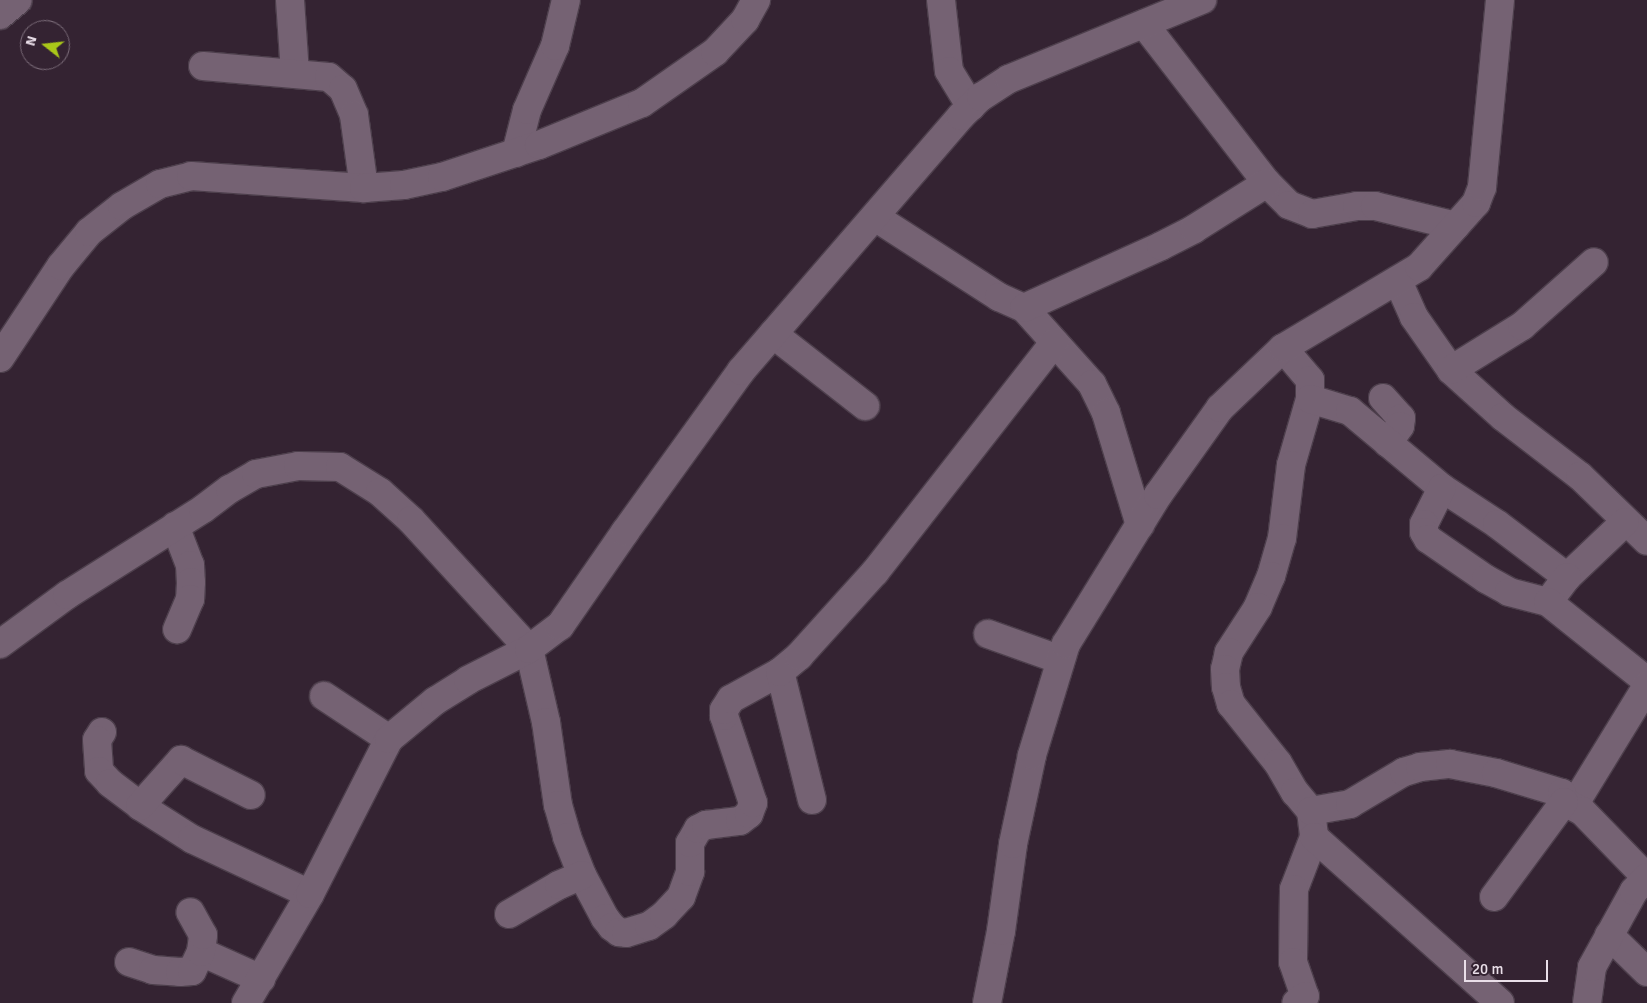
<!DOCTYPE html>
<style>
body{margin:0}
#map{position:relative;width:1647px;height:1003px;overflow:hidden;background:#342332;font-family:Signika,sans-serif}
div>[style]{position:absolute}
.roads{filter:drop-shadow(1px 0 #4d3f4c) drop-shadow(-1px 0 #4d3f4c) drop-shadow(0 1px #4d3f4c) drop-shadow(0 -1px #4d3f4c)}
.minor>*{height:28px;margin:-14px;padding:0 14px;transform-origin:14px;border-radius:14px;background:#756273}
span{translate:-50% -50%;white-space:nowrap;text-align:center;line-height:1.15;-webkit-text-stroke:4px #342332;paint-order:stroke}
.north{position:absolute;left:20px;top:20px;width:50px;height:50px;box-sizing:border-box;background:#342332;border:1px solid #7d6e7b;border-radius:50%;rotate:286deg;font-size:14px;font-weight:700;line-height:20px;text-align:center;color:#eadfe9}
.north::after{content:'';display:block;margin:auto;width:18px;height:22px;background:#a9c719;clip-path:polygon(50% 0,100% 100%,50% 72%,0 100%)}
.scale{position:absolute;left:1464px;top:960px;width:84px;height:22px;box-sizing:border-box;border:2px solid #eadfe9;border-top:0;padding-left:6px;font-size:15px;line-height:18px;white-space:nowrap;color:#eadfe9;-webkit-text-stroke:4px #342332;paint-order:stroke}
</style>
<div id="map">
<div class="roads">
<div class="minor">
<i style="left:290px;top:0;width:74px;rotate:86.1deg"></i>
<i style="left:941px;top:0;width:71px;rotate:83.6deg"></i>
<i style="left:949px;top:71px;width:42px;rotate:58.6deg"></i>
<i style="left:0;top:15px;width:23px;rotate:-40deg"></i>
<i style="left:1144px;top:24px;width:201px;rotate:52.3deg"></i>
<i style="left:1267px;top:183px;width:31px;rotate:45deg"></i>
<i style="left:1289px;top:205px;width:25px;rotate:21deg"></i>
<i style="left:1312px;top:214px;width:46px;rotate:-10.1deg"></i>
<i style="left:1357px;top:206px;width:18px"></i>
<i style="left:1375px;top:206px;width:83px;rotate:13.9deg"></i>
<i style="left:203px;top:66px;width:126px;rotate:5deg"></i>
<i style="left:329px;top:77px;width:18px;rotate:41deg"></i>
<i style="left:343px;top:89px;width:28px;rotate:67deg"></i>
<i style="left:354px;top:115px;width:74px;rotate:82.2deg"></i>
<i style="left:516px;top:153px;width:44px;rotate:-75.7deg"></i>
<i style="left:527px;top:110px;width:70px;rotate:-66.4deg"></i>
<i style="left:555px;top:46px;width:47px;rotate:-76.6deg"></i>
<i style="left:875px;top:217px;width:148px;rotate:32.8deg"></i>
<i style="left:999px;top:297px;width:27px;rotate:24deg"></i>
<i style="left:1024px;top:308px;width:102px;rotate:48.2deg"></i>
<i style="left:1092px;top:384px;width:32px;rotate:64deg"></i>
<i style="left:1106px;top:413px;width:117px;rotate:73.1deg"></i>
<i style="left:1398px;top:281px;width:39px;rotate:66deg"></i>
<i style="left:1414px;top:317px;width:65px;rotate:55.1deg"></i>
<i style="left:1451px;top:370px;width:70px;rotate:42.1deg"></i>
<i style="left:1503px;top:417px;width:97px;rotate:37.5deg"></i>
<i style="left:1580px;top:476px;width:93px;rotate:44.1deg"></i>
<i style="left:1024px;top:308px;width:150px;rotate:-24.3deg"></i>
<i style="left:1161px;top:246px;width:37px;rotate:-27deg"></i>
<i style="left:1194px;top:229px;width:86px;rotate:-32.2deg"></i>
<i style="left:773px;top:334px;width:117px;rotate:38deg"></i>
<i style="left:1283px;top:348px;width:42px;rotate:49.8deg"></i>
<i style="left:1310px;top:380px;width:19px;rotate:90deg"></i>
<i style="left:1310px;top:399px;width:69px;rotate:106.1deg"></i>
<i style="left:1291px;top:465px;width:74px;rotate:97deg"></i>
<i style="left:1282px;top:538px;width:40px;rotate:106deg"></i>
<i style="left:1271px;top:576px;width:34px;rotate:113deg"></i>
<i style="left:1258px;top:607px;width:54px;rotate:122.8deg"></i>
<i style="left:1229px;top:652px;width:17px;rotate:103deg"></i>
<i style="left:1225px;top:669px;width:18px;rotate:87deg"></i>
<i style="left:1226px;top:687px;width:18px;rotate:74deg"></i>
<i style="left:1231px;top:704px;width:75px;rotate:51.5deg"></i>
<i style="left:1278px;top:763px;width:34px;rotate:60deg"></i>
<i style="left:1295px;top:792px;width:25px;rotate:50deg"></i>
<i style="left:1311px;top:811px;width:26px;rotate:83deg"></i>
<i style="left:1314px;top:837px;width:56px;rotate:111deg"></i>
<i style="left:1294px;top:889px;width:73px;rotate:90.8deg"></i>
<i style="left:1293px;top:962px;width:36px;rotate:71deg"></i>
<i style="left:1305px;top:996px;width:11px;rotate:142deg"></i>
<i style="left:0;top:358px;width:110px;rotate:-56.5deg"></i>
<i style="left:61px;top:266px;width:44px;rotate:-50.5deg"></i>
<i style="left:89px;top:232px;width:42px;rotate:-38.2deg"></i>
<i style="left:122px;top:206px;width:44px;rotate:-30.1deg"></i>
<i style="left:160px;top:184px;width:32px;rotate:-14deg"></i>
<i style="left:191px;top:176px;width:173px;rotate:4deg"></i>
<i style="left:364px;top:188px;width:40px;rotate:-4.3deg"></i>
<i style="left:404px;top:185px;width:39px;rotate:-12deg"></i>
<i style="left:442px;top:177px;width:102px;rotate:-18.3deg"></i>
<i style="left:539px;top:145px;width:111px;rotate:-22.2deg"></i>
<i style="left:642px;top:103px;width:89px;rotate:-34.9deg"></i>
<i style="left:715px;top:52px;width:44px;rotate:-46.8deg"></i>
<i style="left:745px;top:20px;width:23px;rotate:-61deg"></i>
<i style="left:1451px;top:370px;width:84px;rotate:-31.8deg"></i>
<i style="left:1522px;top:326px;width:96px;rotate:-41.6deg"></i>
<i style="left:1383px;top:398px;width:27px;rotate:48deg"></i>
<i style="left:1401px;top:418px;width:8px;rotate:97deg"></i>
<i style="left:1400px;top:426px;width:21px;rotate:125deg"></i>
<i style="left:1310px;top:399px;width:42px;rotate:16.7deg"></i>
<i style="left:1350px;top:411px;width:120px;rotate:39.9deg"></i>
<i style="left:1442px;top:488px;width:66px;rotate:33.2deg"></i>
<i style="left:1497px;top:524px;width:88px;rotate:37.1deg"></i>
<i style="left:1442px;top:488px;width:40px;rotate:116.6deg"></i>
<i style="left:1424px;top:524px;width:8px;rotate:90deg"></i>
<i style="left:1424px;top:532px;width:8px;rotate:60deg"></i>
<i style="left:1428px;top:539px;width:70px;rotate:34.6deg"></i>
<i style="left:1486px;top:579px;width:26px;rotate:29deg"></i>
<i style="left:1509px;top:592px;width:40px;rotate:14.4deg"></i>
<i style="left:1625px;top:522px;width:80px;rotate:136.5deg"></i>
<i style="left:1567px;top:577px;width:31px;rotate:127deg"></i>
<i style="left:1548px;top:602px;width:127px;rotate:38.6deg"></i>
<i style="left:175px;top:526px;width:42px;rotate:69deg"></i>
<i style="left:190px;top:565px;width:17px;rotate:87deg"></i>
<i style="left:191px;top:582px;width:17px;rotate:93deg"></i>
<i style="left:190px;top:599px;width:33px;rotate:113deg"></i>
<i style="left:988px;top:634px;width:77px;rotate:19.6deg"></i>
<i style="left:0;top:644px;width:83px;rotate:-36.2deg"></i>
<i style="left:67px;top:595px;width:161px;rotate:-32.3deg"></i>
<i style="left:203px;top:509px;width:34px;rotate:-37deg"></i>
<i style="left:230px;top:489px;width:30px;rotate:-30deg"></i>
<i style="left:256px;top:474px;width:43px;rotate:-10.8deg"></i>
<i style="left:298px;top:466px;width:42px;rotate:1.4deg"></i>
<i style="left:340px;top:467px;width:47px;rotate:32deg"></i>
<i style="left:380px;top:492px;width:42px;rotate:42.1deg"></i>
<i style="left:411px;top:520px;width:175px;rotate:47.5deg"></i>
<i style="left:529px;top:649px;width:75px;rotate:76.9deg"></i>
<i style="left:546px;top:722px;width:84px;rotate:81.8deg"></i>
<i style="left:558px;top:805px;width:33px;rotate:74deg"></i>
<i style="left:567px;top:837px;width:41px;rotate:68.5deg"></i>
<i style="left:582px;top:875px;width:49px;rotate:61.9deg"></i>
<i style="left:605px;top:918px;width:11px;rotate:52deg"></i>
<i style="left:612px;top:927px;width:9px;rotate:36deg"></i>
<i style="left:619px;top:932px;width:7px;rotate:8deg"></i>
<i style="left:626px;top:933px;width:24px;rotate:-17deg"></i>
<i style="left:649px;top:926px;width:19px;rotate:-36deg"></i>
<i style="left:664px;top:915px;width:25px;rotate:-47deg"></i>
<i style="left:681px;top:897px;width:27px;rotate:-70deg"></i>
<i style="left:690px;top:872px;width:29px;rotate:-90deg"></i>
<i style="left:690px;top:843px;width:16px;rotate:-60deg"></i>
<i style="left:698px;top:829px;width:9px;rotate:-27deg"></i>
<i style="left:706px;top:825px;width:34px;rotate:-7deg"></i>
<i style="left:740px;top:821px;width:11px;rotate:-38deg"></i>
<i style="left:749px;top:814px;width:12px;rotate:-70deg"></i>
<i style="left:753px;top:803px;width:92px;rotate:-108.4deg"></i>
<i style="left:724px;top:716px;width:6px;rotate:-90deg"></i>
<i style="left:724px;top:710px;width:13px;rotate:-58deg"></i>
<i style="left:731px;top:699px;width:56px;rotate:-28.9deg"></i>
<i style="left:324px;top:696px;width:78px;rotate:33.5deg"></i>
<i style="left:102px;top:732px;width:9px;rotate:122deg"></i>
<i style="left:97px;top:740px;width:31px;rotate:86deg"></i>
<i style="left:99px;top:771px;width:16px;rotate:47deg"></i>
<i style="left:110px;top:783px;width:38px;rotate:37deg"></i>
<i style="left:140px;top:806px;width:62px;rotate:32.4deg"></i>
<i style="left:192px;top:839px;width:130px;rotate:25deg"></i>
<i style="left:812px;top:800px;width:132px;rotate:-104deg"></i>
<i style="left:780px;top:672px;width:25px;rotate:-40deg"></i>
<i style="left:799px;top:656px;width:113px;rotate:-47.9deg"></i>
<i style="left:875px;top:572px;width:291px;rotate:-52deg"></i>
<i style="left:1574px;top:805px;width:140px;rotate:-58.5deg"></i>
<i style="left:140px;top:806px;width:62px;rotate:-48.3deg"></i>
<i style="left:181px;top:760px;width:78px;rotate:26.6deg"></i>
<i style="left:1311px;top:811px;width:40px;rotate:-10deg"></i>
<i style="left:1350px;top:804px;width:63px;rotate:-30.7deg"></i>
<i style="left:1404px;top:772px;width:17px;rotate:-17deg"></i>
<i style="left:1420px;top:767px;width:30px;rotate:-6deg"></i>
<i style="left:1450px;top:764px;width:47px;rotate:11.1deg"></i>
<i style="left:1496px;top:773px;width:69px;rotate:16.9deg"></i>
<i style="left:1562px;top:793px;width:9px;rotate:77deg"></i>
<i style="left:1564px;top:802px;width:20px;rotate:27deg"></i>
<i style="left:1582px;top:811px;width:93px;rotate:45.9deg"></i>
<i style="left:1314px;top:837px;width:249px;rotate:41.7deg"></i>
<i style="left:1494px;top:897px;width:118px;rotate:-53.6deg"></i>
<i style="left:509px;top:914px;width:58px;rotate:-30.1deg"></i>
<i style="left:559px;top:885px;width:25px;rotate:-23deg"></i>
<i style="left:1609px;top:935px;width:53px;rotate:44.2deg"></i>
<i style="left:201px;top:952px;width:66px;rotate:24.2deg"></i>
<i style="left:129px;top:962px;width:25px;rotate:18deg"></i>
<i style="left:153px;top:970px;width:27px;rotate:4deg"></i>
<i style="left:180px;top:972px;width:12px;rotate:-5deg"></i>
<i style="left:192px;top:971px;width:21px;rotate:-65deg"></i>
<i style="left:201px;top:952px;width:17px;rotate:-83deg"></i>
<i style="left:203px;top:935px;width:26px;rotate:-119deg"></i>
<i style="left:246px;top:1003px;width:126px;rotate:-59.6deg"></i>
<i style="left:310px;top:894px;width:174px;rotate:-63deg"></i>
<i style="left:389px;top:739px;width:60px;rotate:-39.6deg"></i>
<i style="left:435px;top:701px;width:39px;rotate:-32deg"></i>
<i style="left:468px;top:680px;width:68px;rotate:-26.9deg"></i>
<i style="left:529px;top:649px;width:39px;rotate:-37deg"></i>
<i style="left:560px;top:626px;width:114px;rotate:-55.3deg"></i>
<i style="left:625px;top:532px;width:198px;rotate:-54.2deg"></i>
<i style="left:741px;top:371px;width:337px;rotate:-49.2deg"></i>
<i style="left:961px;top:116px;width:28px;rotate:-44deg"></i>
<i style="left:981px;top:97px;width:33px;rotate:-33deg"></i>
<i style="left:1009px;top:79px;width:209px;rotate:-22.3deg"></i>
<i style="left:987px;top:1003px;width:73px;rotate:-79deg"></i>
<i style="left:1001px;top:931px;width:88px;rotate:-82.1deg"></i>
<i style="left:1013px;top:844px;width:91px;rotate:-77.9deg"></i>
<i style="left:1032px;top:755px;width:116px;rotate:-73deg"></i>
<i style="left:1066px;top:644px;width:175px;rotate:-58.3deg"></i>
<i style="left:1158px;top:495px;width:107px;rotate:-54.5deg"></i>
<i style="left:1220px;top:408px;width:87px;rotate:-43.6deg"></i>
<i style="left:1283px;top:348px;width:158px;rotate:-30.8deg"></i>
<i style="left:1419px;top:267px;width:86px;rotate:-48.3deg"></i>
<i style="left:1476px;top:203px;width:17px;rotate:-69deg"></i>
<i style="left:1482px;top:187px;width:188px;rotate:-84.5deg"></i>
<i style="left:1587px;top:1003px;width:36px;rotate:-82deg"></i>
<i style="left:1592px;top:967px;width:87px;rotate:-61.1deg"></i>
<i style="left:1634px;top:891px;width:19px;rotate:-47deg"></i>
</div>
</div>
<div class="north">N</div>
<div class="scale">20 m</div>
</div>
